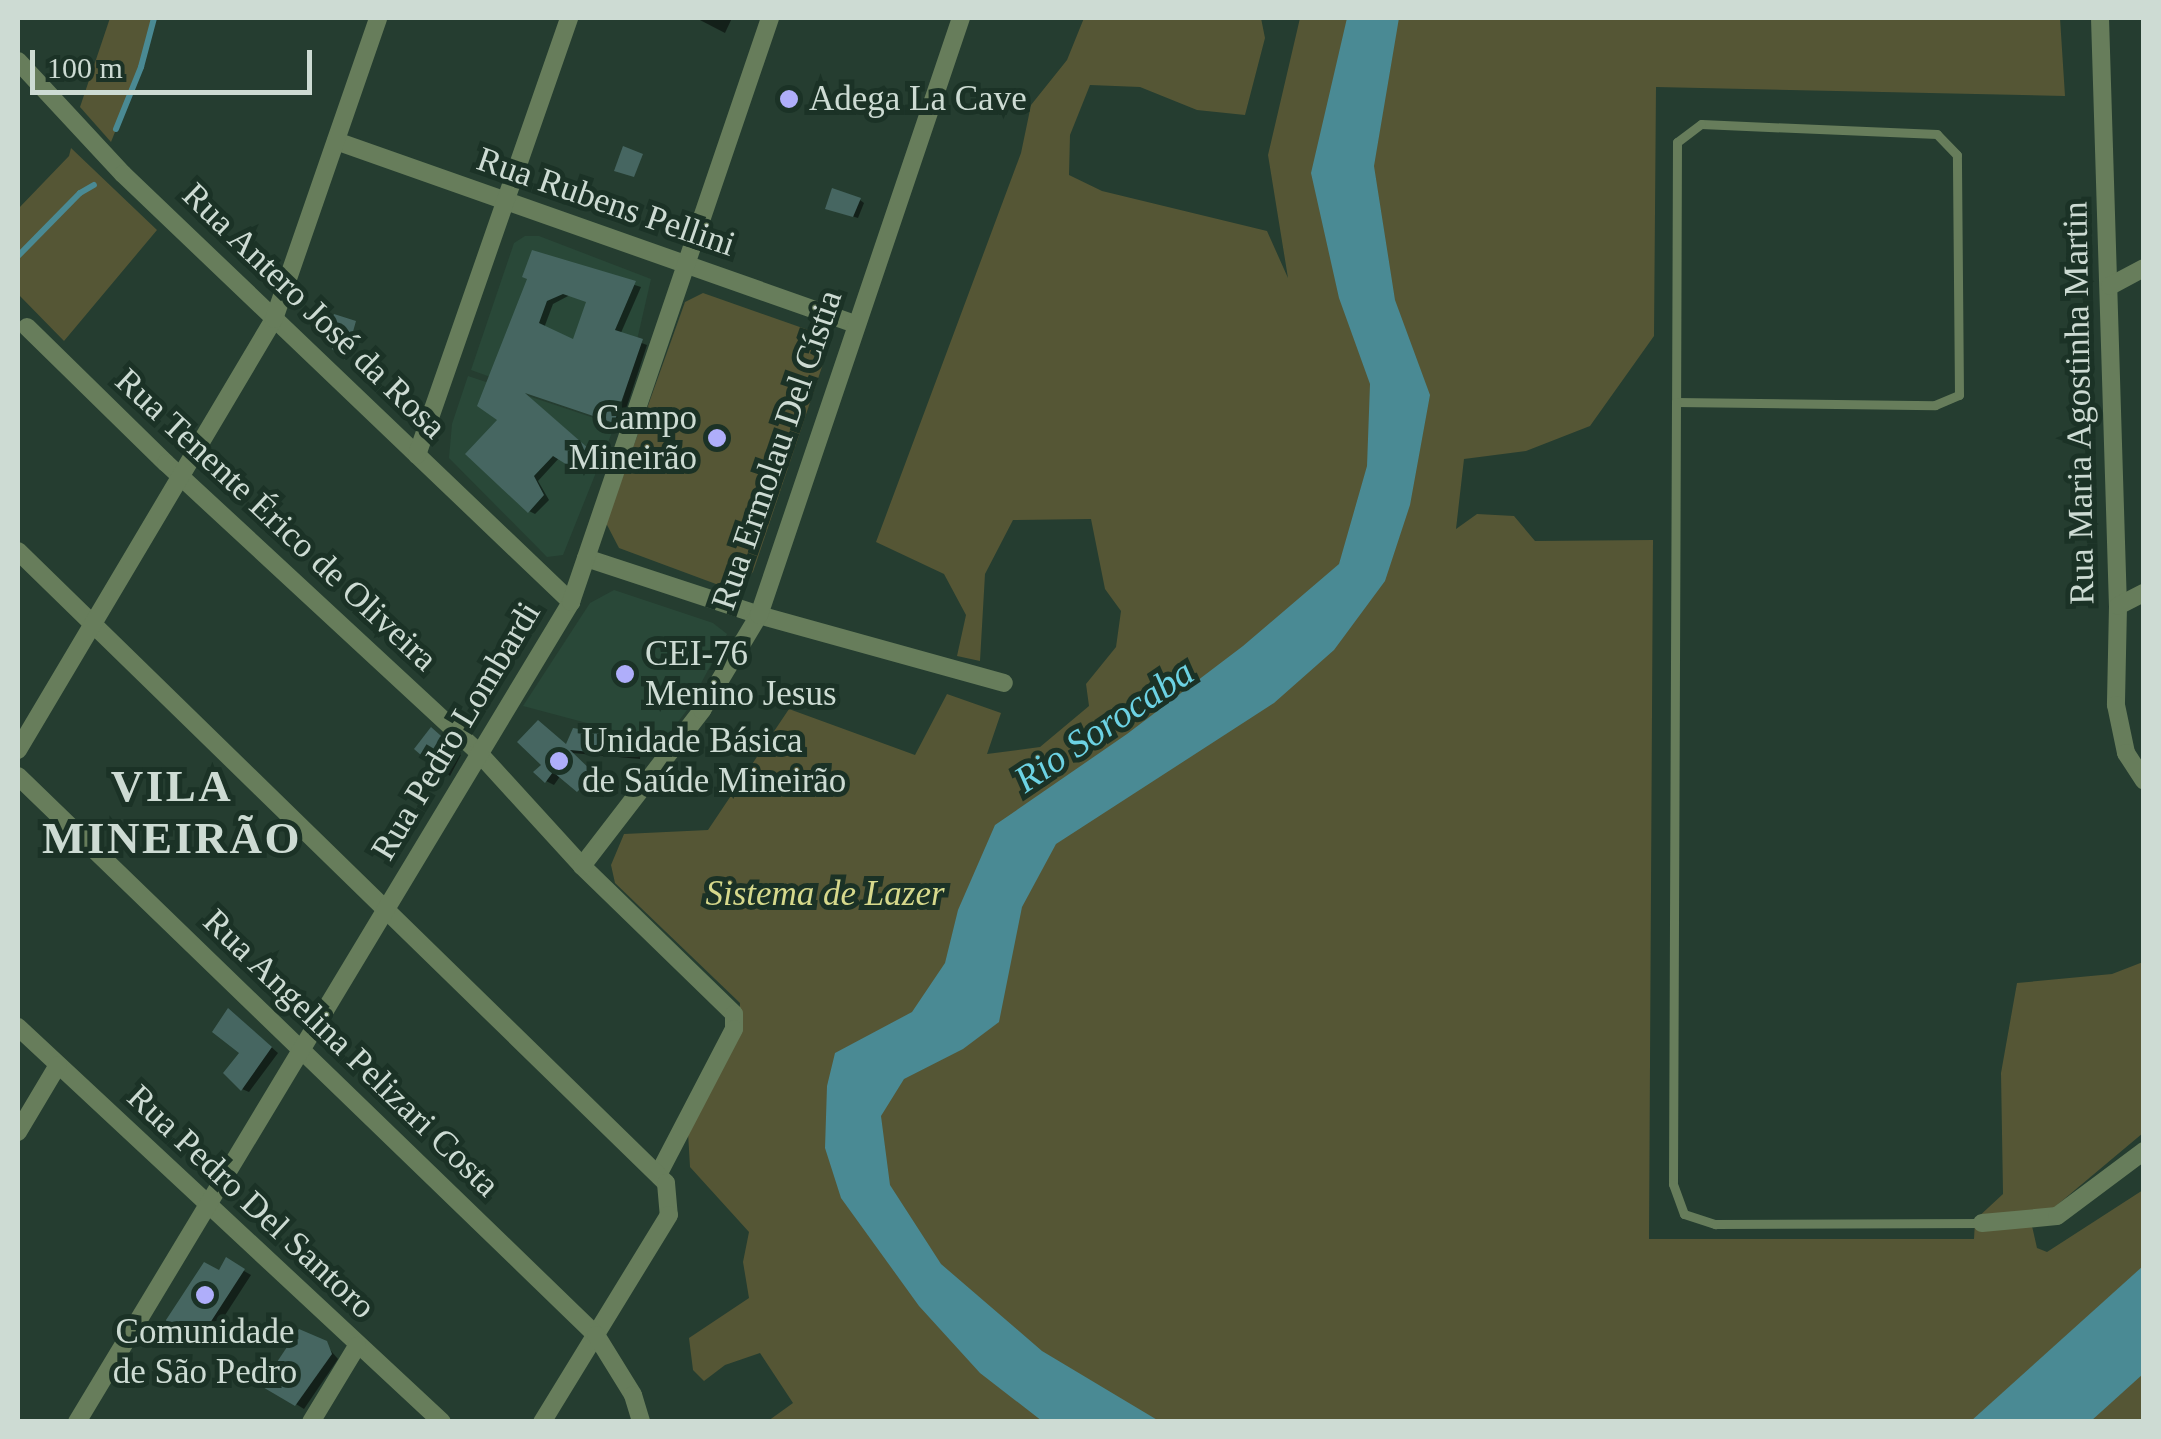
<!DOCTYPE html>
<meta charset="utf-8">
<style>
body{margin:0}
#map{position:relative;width:2161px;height:1439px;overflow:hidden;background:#253d30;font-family:Georgia,serif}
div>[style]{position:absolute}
.built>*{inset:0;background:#294838}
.green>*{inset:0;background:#555635}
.water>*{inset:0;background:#4a8a94}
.shadow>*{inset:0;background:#0007}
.stream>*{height:6px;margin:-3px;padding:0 3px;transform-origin:3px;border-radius:3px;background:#4a8a94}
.building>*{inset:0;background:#466661}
.service>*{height:9px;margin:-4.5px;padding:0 4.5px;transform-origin:4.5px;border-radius:4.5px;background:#677d5b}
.minor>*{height:18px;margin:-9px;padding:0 9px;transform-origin:9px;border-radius:9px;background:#677d5b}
.dots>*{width:28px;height:28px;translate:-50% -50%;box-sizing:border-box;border:5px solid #1b3226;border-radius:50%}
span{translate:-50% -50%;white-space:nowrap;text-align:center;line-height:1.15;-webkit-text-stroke:10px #1b3226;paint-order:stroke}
.poi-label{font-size:35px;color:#cddbd3}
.left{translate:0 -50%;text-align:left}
.right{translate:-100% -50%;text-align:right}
.street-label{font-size:35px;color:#cddbd3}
.park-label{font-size:35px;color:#d7d98c;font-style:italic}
.water-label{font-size:38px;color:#6cd2e3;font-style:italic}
.district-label{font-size:45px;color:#cddbd3;font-weight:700;letter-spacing:2.5px}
.frame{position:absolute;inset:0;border:20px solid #cddbd3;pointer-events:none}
.scale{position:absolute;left:30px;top:50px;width:282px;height:45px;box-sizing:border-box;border:5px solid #cddbd3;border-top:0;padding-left:12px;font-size:30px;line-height:35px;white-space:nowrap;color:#cddbd3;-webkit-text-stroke:8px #1b3226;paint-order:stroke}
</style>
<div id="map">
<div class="built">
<i style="clip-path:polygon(525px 236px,539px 236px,651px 279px,618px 423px,471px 370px,514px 243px)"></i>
<i style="clip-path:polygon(468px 376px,615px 425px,563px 555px,547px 557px,449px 458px,452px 424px)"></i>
<i style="clip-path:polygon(614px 590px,713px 623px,727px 634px,687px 710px,662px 743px,523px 706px,590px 603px)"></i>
</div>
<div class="green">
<i style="clip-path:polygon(110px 18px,154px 18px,141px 67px,111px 142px,80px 107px)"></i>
<i style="clip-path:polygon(1084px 18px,1261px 18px,1265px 38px,1245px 115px,1197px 110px,1140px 87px,1090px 85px,1070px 135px,1069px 175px,1102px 191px,1267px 231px,1288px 278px,1268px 155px,1300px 18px,2060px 18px,2065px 96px,1656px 87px,1654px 336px,1590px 426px,1526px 451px,1464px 459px,1456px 529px,1477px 514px,1514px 516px,1535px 541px,1653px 540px,1649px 1239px,1974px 1239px,1975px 1220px,2003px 1194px,2001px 1073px,2017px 983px,2112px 974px,2143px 962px,2143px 1133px,2032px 1226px,2037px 1248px,2047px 1252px,2143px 1190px,2143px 1421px,768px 1421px,793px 1403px,760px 1353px,725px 1365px,704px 1381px,693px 1370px,689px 1338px,749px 1298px,743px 1262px,749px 1232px,690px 1167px,688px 1132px,739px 1027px,740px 1003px,615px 883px,611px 865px,624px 834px,708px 830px,789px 709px,915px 755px,947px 694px,1001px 713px,987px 754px,1040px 747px,1089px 706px,1086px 684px,1116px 647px,1121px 611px,1105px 589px,1091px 519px,1013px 520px,985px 574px,980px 661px,957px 656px,966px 615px,944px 574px,876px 542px,1021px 153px,1031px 105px,1067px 60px)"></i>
<i style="clip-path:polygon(71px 148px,157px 230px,64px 341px,18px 294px,18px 209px,69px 156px)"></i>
<i style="clip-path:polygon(703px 293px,814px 332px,827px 352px,753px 572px,737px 586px,724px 587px,619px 548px,606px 523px,685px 302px)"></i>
</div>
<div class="water">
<i style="clip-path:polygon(1347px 18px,1399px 18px,1374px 166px,1395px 300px,1430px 395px,1410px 505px,1385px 581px,1334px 650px,1274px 703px,1056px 844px,1022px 907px,999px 1022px,963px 1049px,904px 1079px,881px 1116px,890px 1185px,941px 1264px,1042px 1351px,1159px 1421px,1042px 1421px,980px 1373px,919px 1306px,841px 1198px,825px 1148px,827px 1086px,835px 1053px,912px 1012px,945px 963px,958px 910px,995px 825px,1127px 734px,1243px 646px,1339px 564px,1367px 466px,1370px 384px,1339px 298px,1311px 173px)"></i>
<i style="clip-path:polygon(2143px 1266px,2143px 1374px,2091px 1421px,1971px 1421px)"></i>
</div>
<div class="shadow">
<i style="clip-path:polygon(696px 18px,732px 18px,725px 33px)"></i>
<i style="clip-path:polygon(860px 200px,864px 203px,858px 218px,832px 210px)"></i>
<i style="clip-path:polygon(evenodd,534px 253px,641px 287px,620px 335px,647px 345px,621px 424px,522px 391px,594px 454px,579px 469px,560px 457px,538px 481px,549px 500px,535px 514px,529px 511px,501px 420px,534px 253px,570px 295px,589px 302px,575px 343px,544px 328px,553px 304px,570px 295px)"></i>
<i style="clip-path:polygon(435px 733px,461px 755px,450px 776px,417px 749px)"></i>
<i style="clip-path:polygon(633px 740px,641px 745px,640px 759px,572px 753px,601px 780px,586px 794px,561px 775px,554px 785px,546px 781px,567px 746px)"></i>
<i style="clip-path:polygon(235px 1015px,278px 1053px,249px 1092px,242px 1089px,243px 1053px)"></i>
<i style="clip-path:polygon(227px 1261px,251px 1275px,207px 1343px,197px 1339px,191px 1347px,169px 1333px)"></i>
<i style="clip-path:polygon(325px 1344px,338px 1359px,304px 1409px,265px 1385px)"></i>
</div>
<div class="stream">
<i style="left:116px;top:129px;width:67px;rotate:-68deg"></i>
<i style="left:141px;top:67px;width:51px;rotate:-75.1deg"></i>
<i style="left:18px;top:256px;width:88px;rotate:-45.5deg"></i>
<i style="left:80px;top:193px;width:16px;rotate:-30deg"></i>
</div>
<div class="building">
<i style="clip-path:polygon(623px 146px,643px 154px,634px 177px,614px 171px)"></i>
<i style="clip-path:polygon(832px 188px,861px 198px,853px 217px,825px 209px)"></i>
<i style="clip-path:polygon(evenodd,532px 250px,636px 281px,615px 330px,643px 339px,614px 423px,525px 393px,589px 449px,572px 468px,553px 456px,534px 476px,544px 495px,528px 513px,465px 454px,497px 420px,477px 406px,527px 279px,522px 277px,532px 250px,563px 294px,586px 302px,573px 339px,539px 323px,547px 301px,563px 294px)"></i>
<i style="clip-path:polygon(334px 314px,356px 321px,345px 360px,332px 349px,336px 336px,328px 329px)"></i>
<i style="clip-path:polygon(538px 720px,566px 744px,573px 728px,634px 738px,632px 756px,570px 750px,595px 774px,577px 792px,553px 772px,545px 783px,533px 772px,541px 765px,517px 742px)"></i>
<i style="clip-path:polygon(431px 727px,458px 751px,444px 775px,414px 749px)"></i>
<i style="clip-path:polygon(228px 1008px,272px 1047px,241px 1091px,223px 1073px,239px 1053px,212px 1032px)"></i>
<i style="clip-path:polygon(226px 1257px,245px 1269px,199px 1340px,189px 1337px,183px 1345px,165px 1334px,169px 1327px,166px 1320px,204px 1262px,219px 1270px)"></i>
<i style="clip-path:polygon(299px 1329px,327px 1341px,332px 1354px,295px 1406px,261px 1386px)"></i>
</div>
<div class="service">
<i style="left:1676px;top:402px;width:259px;rotate:0.7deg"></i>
<i style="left:1935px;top:405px;width:26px;rotate:-23deg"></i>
<i style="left:1959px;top:395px;width:240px;rotate:-90.5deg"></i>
<i style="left:1957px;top:155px;width:29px;rotate:-134deg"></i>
<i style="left:1937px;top:134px;width:236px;rotate:-177.6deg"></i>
<i style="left:1701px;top:124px;width:30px;rotate:143deg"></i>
<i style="left:1677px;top:142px;width:260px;rotate:90.2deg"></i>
<i style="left:1676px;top:402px;width:782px;rotate:90.22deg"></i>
<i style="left:1673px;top:1184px;width:32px;rotate:70deg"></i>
<i style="left:1684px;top:1214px;width:33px;rotate:18deg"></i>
<i style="left:1715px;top:1224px;width:267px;rotate:-0.2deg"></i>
</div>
<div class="minor">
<i style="left:2100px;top:18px;width:588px;rotate:88.25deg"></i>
<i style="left:2118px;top:606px;width:99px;rotate:91.2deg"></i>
<i style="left:2116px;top:705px;width:49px;rotate:78.2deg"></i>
<i style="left:2126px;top:753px;width:33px;rotate:57deg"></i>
<i style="left:18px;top:61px;width:154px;rotate:47.1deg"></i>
<i style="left:123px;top:174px;width:620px;rotate:43.69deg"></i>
<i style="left:336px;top:141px;width:550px;rotate:19.42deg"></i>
<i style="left:2110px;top:286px;width:38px;rotate:-28deg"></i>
<i style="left:27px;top:327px;width:194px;rotate:44.4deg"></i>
<i style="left:166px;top:463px;width:425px;rotate:42.8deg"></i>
<i style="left:478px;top:752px;width:154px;rotate:47.6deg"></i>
<i style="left:582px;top:866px;width:212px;rotate:44.2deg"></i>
<i style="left:734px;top:1014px;width:15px;rotate:90deg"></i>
<i style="left:734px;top:1029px;width:162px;rotate:117.5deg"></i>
<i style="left:417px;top:455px;width:463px;rotate:-70.8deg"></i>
<i style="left:18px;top:551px;width:905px;rotate:44.28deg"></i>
<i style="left:666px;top:1183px;width:32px;rotate:85deg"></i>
<i style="left:669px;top:1215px;width:243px;rotate:121.5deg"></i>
<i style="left:586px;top:558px;width:182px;rotate:18.2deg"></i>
<i style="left:759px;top:615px;width:254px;rotate:15.5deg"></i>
<i style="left:2118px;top:606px;width:29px;rotate:-27deg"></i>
<i style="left:18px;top:750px;width:501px;rotate:-59.29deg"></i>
<i style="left:274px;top:319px;width:318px;rotate:-70.9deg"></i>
<i style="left:18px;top:776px;width:804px;rotate:44.04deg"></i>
<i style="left:596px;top:1335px;width:70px;rotate:58.3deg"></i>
<i style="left:633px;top:1395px;width:28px;rotate:73deg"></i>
<i style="left:582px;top:866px;width:197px;rotate:-52.4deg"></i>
<i style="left:702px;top:710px;width:111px;rotate:-59deg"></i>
<i style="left:759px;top:615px;width:630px;rotate:-71.31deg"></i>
<i style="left:18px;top:1027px;width:579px;rotate:42.97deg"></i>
<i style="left:18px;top:1132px;width:78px;rotate:-59.2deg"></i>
<i style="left:1982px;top:1223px;width:75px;rotate:-5.3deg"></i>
<i style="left:2057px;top:1216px;width:109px;rotate:-36.8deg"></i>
<i style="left:77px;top:1422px;width:957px;rotate:-58.93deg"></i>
<i style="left:571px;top:602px;width:617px;rotate:-71.18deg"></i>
<i style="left:311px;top:1422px;width:89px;rotate:-58.8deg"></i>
</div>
<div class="dots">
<i style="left:789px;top:99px;background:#afaefa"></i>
<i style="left:717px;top:438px;background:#afaefa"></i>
<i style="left:625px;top:674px;background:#afaefa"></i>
<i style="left:559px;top:761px;background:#afaefa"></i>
<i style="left:205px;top:1295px;background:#afaefa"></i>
</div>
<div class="poi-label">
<span class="left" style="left:809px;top:99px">Adega La Cave</span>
<span class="right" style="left:697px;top:438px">Campo<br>Mineirão</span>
<span class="left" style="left:645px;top:674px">CEI-76<br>Menino Jesus</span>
<span class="left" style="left:582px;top:761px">Unidade Básica<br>de Saúde Mineirão</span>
<span style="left:205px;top:1352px">Comunidade<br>de São Pedro</span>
</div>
<div class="street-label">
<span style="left:606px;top:202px;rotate:19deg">Rua Rubens Pellini</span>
<span style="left:314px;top:311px;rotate:44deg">Rua Antero José da Rosa</span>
<span style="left:2079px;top:403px;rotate:-91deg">Rua Maria Agostinha Martin</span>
<span style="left:777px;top:450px;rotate:-71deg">Rua Ermolau Del Cístia</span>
<span style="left:276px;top:520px;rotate:43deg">Rua Tenente Érico de Oliveira</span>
<span style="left:456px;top:731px;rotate:-59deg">Rua Pedro Lombardi</span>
<span style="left:351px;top:1053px;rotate:44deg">Rua Angelina Pelizari Costa</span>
<span style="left:251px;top:1202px;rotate:43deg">Rua Pedro Del Santoro</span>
</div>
<div class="park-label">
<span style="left:825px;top:894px">Sistema de Lazer</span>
</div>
<div class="water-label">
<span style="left:1104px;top:726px;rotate:-34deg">Rio Sorocaba</span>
</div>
<div class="district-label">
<span style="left:172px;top:813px">VILA<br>MINEIRÃO</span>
</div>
<div class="frame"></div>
<div class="scale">100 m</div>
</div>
